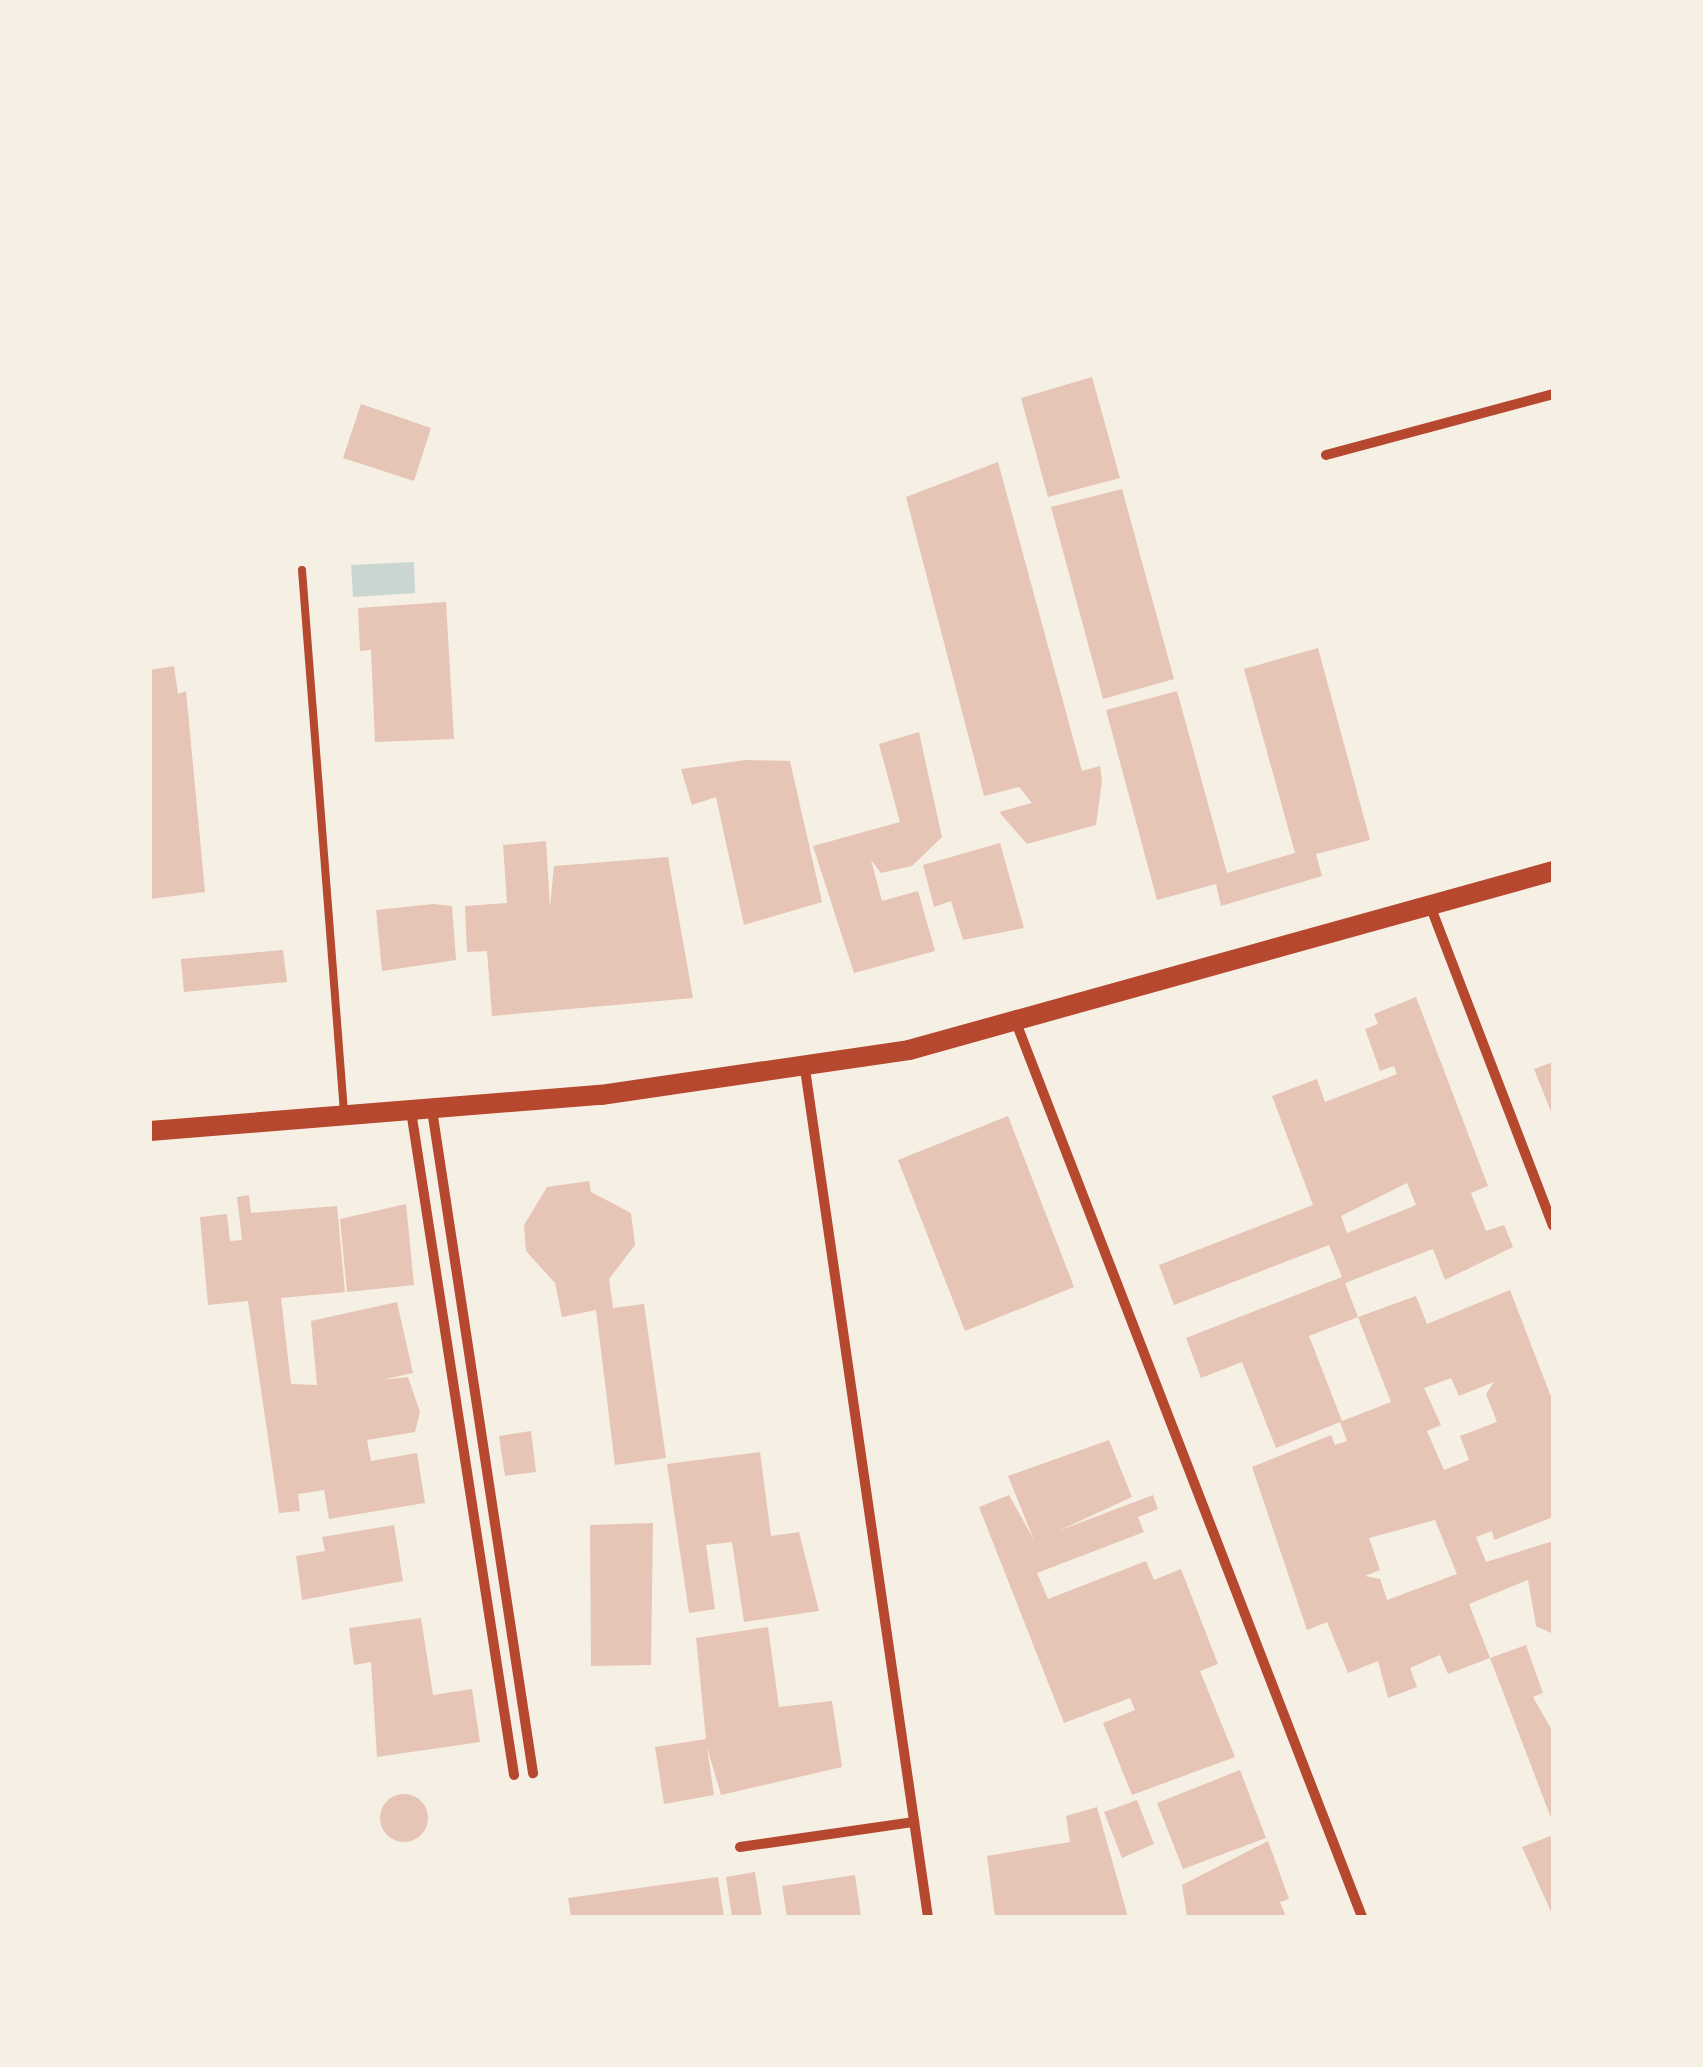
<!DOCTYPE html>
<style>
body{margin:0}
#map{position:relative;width:1703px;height:2067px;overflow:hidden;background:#f6efe4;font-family:"Archivo Narrow",sans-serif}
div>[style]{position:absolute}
.water>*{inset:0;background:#c9d6d2}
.building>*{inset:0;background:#e6c5b7}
.round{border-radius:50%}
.service>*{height:8px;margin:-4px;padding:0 4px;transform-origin:4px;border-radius:4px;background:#b5482f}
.minor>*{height:10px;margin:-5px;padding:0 5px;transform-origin:5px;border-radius:5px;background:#b5482f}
.secondary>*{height:20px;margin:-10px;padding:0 10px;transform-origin:10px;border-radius:10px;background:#b5482f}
span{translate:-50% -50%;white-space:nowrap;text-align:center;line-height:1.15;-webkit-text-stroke:10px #f6efe4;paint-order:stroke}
.frame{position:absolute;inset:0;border:152px solid #f6efe4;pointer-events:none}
</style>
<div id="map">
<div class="water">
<i style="clip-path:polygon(414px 562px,415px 593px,353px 597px,351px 565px)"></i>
</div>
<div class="building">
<i style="clip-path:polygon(1092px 377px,1120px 478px,1048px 497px,1021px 398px)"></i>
<i style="clip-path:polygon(361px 404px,431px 428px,414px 481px,343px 458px)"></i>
<i style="clip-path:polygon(998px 462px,1082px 771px,1100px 766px,1102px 781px,1096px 825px,1027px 844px,999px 812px,1032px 803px,1019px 787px,984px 796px,906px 497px)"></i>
<i style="clip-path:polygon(1122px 489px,1174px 679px,1103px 699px,1051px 507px)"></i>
<i style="clip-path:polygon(446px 602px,454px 739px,375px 742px,371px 650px,360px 651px,358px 608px)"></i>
<i style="clip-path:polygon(1318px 648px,1370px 840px,1316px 854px,1322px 876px,1221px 906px,1216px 884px,1157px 900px,1106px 710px,1177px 691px,1227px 873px,1295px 853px,1244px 669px)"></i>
<i style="clip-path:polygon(174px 666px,178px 694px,186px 691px,205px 892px,150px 899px,150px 670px)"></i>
<i style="clip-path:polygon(919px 732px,942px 837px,912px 866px,881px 873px,871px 860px,882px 901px,918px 891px,935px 951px,854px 973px,813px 846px,900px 822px,879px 744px)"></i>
<i style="clip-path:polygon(746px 760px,790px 761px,822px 902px,744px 925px,716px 797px,692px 805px,681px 769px)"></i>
<i style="clip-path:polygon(546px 841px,550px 907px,554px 866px,668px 857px,693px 998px,492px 1016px,487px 951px,467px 952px,465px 906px,507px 903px,503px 845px)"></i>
<i style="clip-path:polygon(1000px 843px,1024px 928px,963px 940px,951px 901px,934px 907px,923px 865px)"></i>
<i style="clip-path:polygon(433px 904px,452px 906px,456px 960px,382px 971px,376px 910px)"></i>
<i style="clip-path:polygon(283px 950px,287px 982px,184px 992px,181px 959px)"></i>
<i style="clip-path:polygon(evenodd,1416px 997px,1488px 1186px,1471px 1193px,1486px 1231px,1504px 1225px,1513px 1247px,1445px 1280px,1433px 1249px,1345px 1283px,1358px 1317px,1309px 1336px,1342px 1421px,1391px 1402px,1358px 1317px,1416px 1296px,1427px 1324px,1510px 1290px,1553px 1402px,1553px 1517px,1494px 1540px,1492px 1531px,1476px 1537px,1486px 1562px,1553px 1541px,1553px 1634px,1536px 1626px,1528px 1580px,1469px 1604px,1490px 1658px,1526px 1645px,1543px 1693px,1533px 1697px,1553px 1732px,1553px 1823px,1490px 1658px,1448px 1674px,1440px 1655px,1410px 1668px,1417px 1687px,1388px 1698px,1378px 1661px,1348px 1673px,1327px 1622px,1307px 1630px,1252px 1467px,1331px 1435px,1335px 1445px,1347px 1441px,1340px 1422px,1276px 1448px,1242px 1362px,1201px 1378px,1186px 1338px,1342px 1277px,1329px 1245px,1174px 1305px,1159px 1265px,1313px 1205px,1272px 1096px,1317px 1079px,1325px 1102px,1397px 1074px,1394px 1066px,1380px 1071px,1365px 1029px,1378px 1024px,1374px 1014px,1416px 997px,1407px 1183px,1416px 1205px,1347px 1233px,1341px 1216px,1407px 1183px,1416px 997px,1451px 1378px,1459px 1396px,1494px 1382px,1486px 1394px,1497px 1422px,1460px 1436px,1469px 1460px,1444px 1470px,1427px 1431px,1441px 1425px,1424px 1388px,1451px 1378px,1416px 997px,1435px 1520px,1457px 1574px,1387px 1600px,1380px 1579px,1365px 1576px,1380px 1570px,1369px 1538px,1435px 1520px)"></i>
<i style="clip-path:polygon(1553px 1062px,1553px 1117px,1534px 1069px)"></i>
<i style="clip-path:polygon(1008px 1116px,1074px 1287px,965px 1331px,898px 1160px)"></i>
<i style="clip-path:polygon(589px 1181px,591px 1192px,631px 1213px,635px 1245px,609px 1279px,613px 1308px,644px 1304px,666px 1458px,615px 1465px,596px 1310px,562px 1317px,555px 1283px,526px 1251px,524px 1225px,547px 1187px)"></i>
<i style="clip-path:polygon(249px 1195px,251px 1213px,337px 1206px,345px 1292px,281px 1298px,291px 1384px,317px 1385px,311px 1321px,397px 1302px,413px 1373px,381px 1380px,408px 1377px,420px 1412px,415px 1432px,367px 1440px,371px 1461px,417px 1453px,425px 1503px,329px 1519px,324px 1490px,298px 1494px,300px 1511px,279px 1513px,248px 1301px,208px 1305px,200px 1217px,227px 1214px,230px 1241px,242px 1240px,237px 1197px)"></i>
<i style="clip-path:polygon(406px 1204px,414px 1285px,347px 1292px,340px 1219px)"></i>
<i style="clip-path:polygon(531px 1431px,536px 1472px,505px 1476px,499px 1436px)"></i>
<i style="clip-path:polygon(1109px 1440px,1132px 1497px,1058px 1531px,1153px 1495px,1158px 1509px,1138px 1517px,1144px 1532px,1037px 1573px,1048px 1599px,1146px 1561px,1154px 1580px,1181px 1569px,1218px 1664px,1200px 1671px,1235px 1757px,1132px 1795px,1103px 1723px,1135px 1710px,1130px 1698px,1064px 1723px,979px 1507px,1009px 1495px,1034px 1540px,1008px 1476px)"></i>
<i style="clip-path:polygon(760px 1452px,771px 1536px,799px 1532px,819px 1611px,744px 1622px,732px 1542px,706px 1545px,715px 1609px,689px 1613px,667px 1464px)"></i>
<i style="clip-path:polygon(653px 1523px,651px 1665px,591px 1666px,590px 1525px)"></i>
<i style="clip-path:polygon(394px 1525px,403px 1581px,302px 1600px,296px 1556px,325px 1551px,322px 1537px)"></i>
<i style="clip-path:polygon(421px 1618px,433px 1695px,472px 1689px,480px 1742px,377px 1757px,371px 1662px,354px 1665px,349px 1628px)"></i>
<i style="clip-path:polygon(768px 1627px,779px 1707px,832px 1701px,842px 1767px,721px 1795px,707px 1747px,714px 1795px,664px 1804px,655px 1747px,706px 1739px,696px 1638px)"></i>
<i style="clip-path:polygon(1240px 1770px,1266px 1838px,1183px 1869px,1157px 1803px)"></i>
<i class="round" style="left:380px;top:1794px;width:48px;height:48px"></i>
<i style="clip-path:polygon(1137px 1800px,1154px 1844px,1122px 1858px,1104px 1812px)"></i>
<i style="clip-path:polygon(1097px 1807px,1128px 1917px,995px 1917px,987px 1856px,1070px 1842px,1066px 1816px)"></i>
<i style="clip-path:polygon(1553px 1835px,1553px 1916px,1522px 1847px)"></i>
<i style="clip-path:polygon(1268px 1841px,1289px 1899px,1280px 1902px,1286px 1917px,1187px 1917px,1182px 1885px)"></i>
<i style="clip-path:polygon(755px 1872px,762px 1917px,732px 1917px,726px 1877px)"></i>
<i style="clip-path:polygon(855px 1875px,861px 1917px,787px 1917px,782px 1886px)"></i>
<i style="clip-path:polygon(718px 1877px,724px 1917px,571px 1917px,568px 1898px)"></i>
</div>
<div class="service">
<i style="left:302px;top:570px;width:544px;rotate:85.57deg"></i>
</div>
<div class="minor">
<i style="left:1326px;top:455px;width:235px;rotate:-15deg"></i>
<i style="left:1431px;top:908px;width:340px;rotate:69deg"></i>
<i style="left:1017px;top:1025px;width:956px;rotate:68.85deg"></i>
<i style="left:805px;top:1069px;width:857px;rotate:81.75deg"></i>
<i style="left:432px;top:1110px;width:671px;rotate:81.34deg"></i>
<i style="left:411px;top:1111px;width:672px;rotate:81.18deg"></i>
<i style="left:740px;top:1847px;width:176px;rotate:-8.2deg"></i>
</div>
<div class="secondary">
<i style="left:150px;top:1131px;width:452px;rotate:-4.6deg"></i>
<i style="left:601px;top:1095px;width:311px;rotate:-8.3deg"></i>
<i style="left:909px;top:1050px;width:668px;rotate:-15.53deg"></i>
</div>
<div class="frame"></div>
</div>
